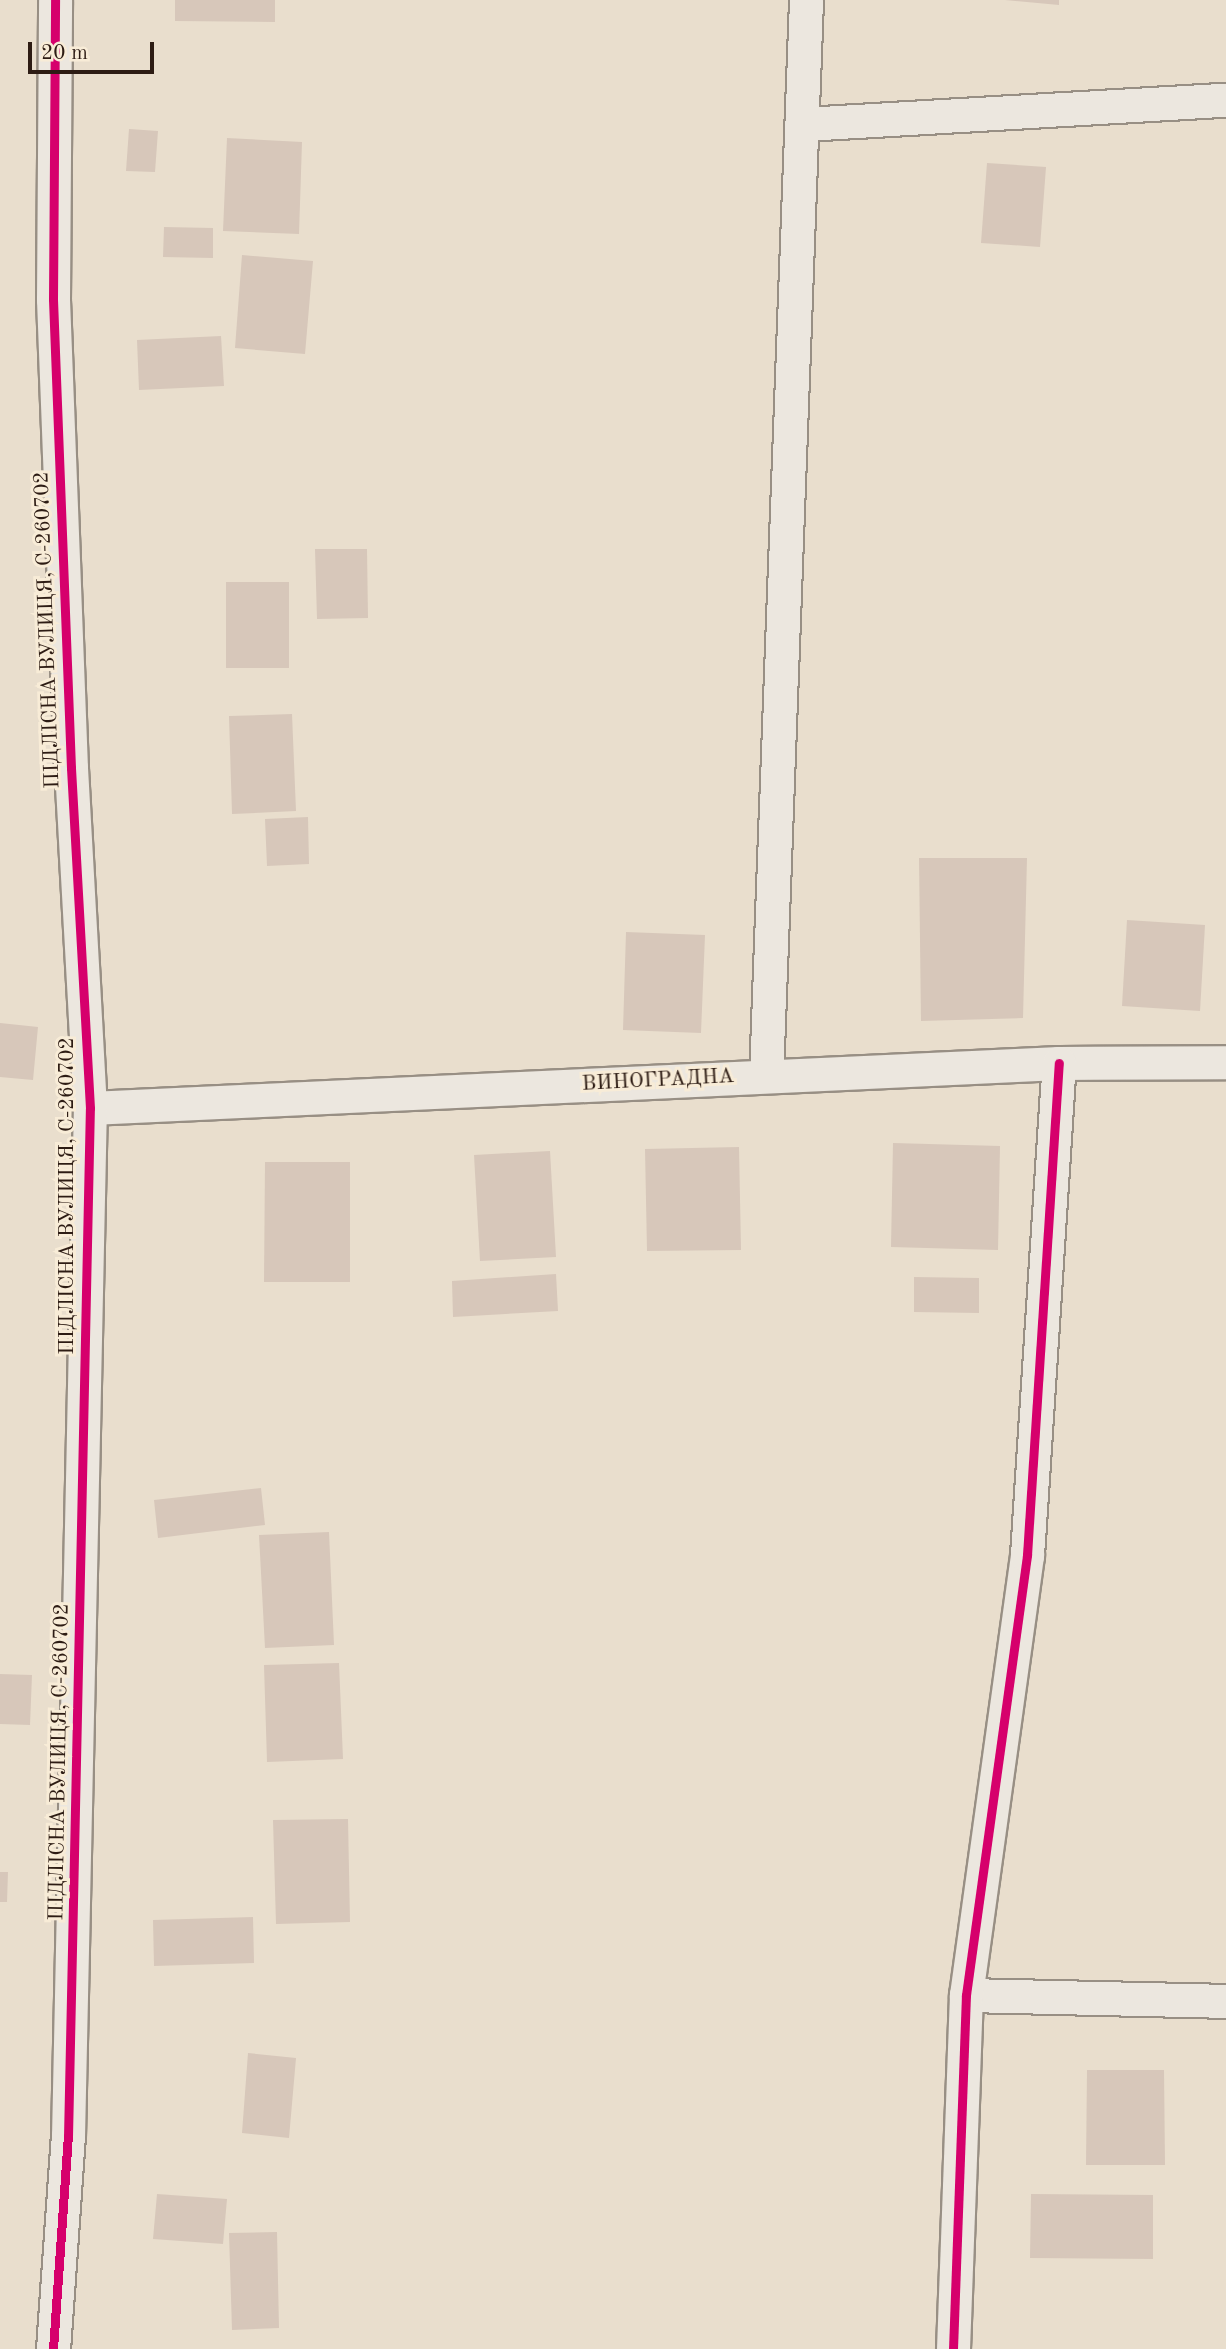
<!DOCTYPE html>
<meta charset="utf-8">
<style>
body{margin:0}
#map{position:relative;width:1226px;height:2349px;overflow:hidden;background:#e9decd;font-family:"Old Standard TT",serif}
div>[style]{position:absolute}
.building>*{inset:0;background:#d7c7ba}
.roads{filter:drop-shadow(2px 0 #988f84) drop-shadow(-2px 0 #988f84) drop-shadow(0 2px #988f84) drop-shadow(0 -2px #988f84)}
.minor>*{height:33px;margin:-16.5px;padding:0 16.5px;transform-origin:16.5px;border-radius:16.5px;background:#ece7df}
.cycleway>*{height:9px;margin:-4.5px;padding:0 4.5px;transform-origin:4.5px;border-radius:4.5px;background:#d6006c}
span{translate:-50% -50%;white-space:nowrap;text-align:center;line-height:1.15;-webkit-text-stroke:6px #f8ecd7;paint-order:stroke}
.street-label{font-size:21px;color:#2d1c14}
.scale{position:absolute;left:28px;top:42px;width:126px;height:32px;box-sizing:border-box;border:4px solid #2d1c14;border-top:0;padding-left:9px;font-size:21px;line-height:24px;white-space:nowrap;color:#2d1c14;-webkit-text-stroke:5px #f8ecd7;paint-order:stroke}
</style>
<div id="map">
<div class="building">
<i style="clip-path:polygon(175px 0,275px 0,275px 22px,175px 21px)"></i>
<i style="clip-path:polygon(1005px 0,1059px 0,1059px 5px)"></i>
<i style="clip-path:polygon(129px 129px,158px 131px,155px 172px,126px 171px)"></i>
<i style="clip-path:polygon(227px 138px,302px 142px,299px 234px,223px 231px)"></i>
<i style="clip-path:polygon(987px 163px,1046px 167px,1040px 247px,981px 243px)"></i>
<i style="clip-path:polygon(164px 227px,213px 228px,213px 258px,163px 257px)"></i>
<i style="clip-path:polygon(242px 255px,313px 261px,305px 354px,235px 348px)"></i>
<i style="clip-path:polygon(221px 336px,224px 386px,139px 390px,137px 340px)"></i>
<i style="clip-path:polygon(315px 549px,367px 549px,368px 618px,317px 619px)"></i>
<i style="clip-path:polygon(226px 582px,289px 582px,289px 668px,226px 668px)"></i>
<i style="clip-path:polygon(292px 714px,296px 811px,232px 814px,229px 716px)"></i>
<i style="clip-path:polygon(308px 817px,309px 864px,267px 866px,265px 819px)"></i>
<i style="clip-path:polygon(919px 858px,1027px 858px,1023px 1018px,921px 1021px)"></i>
<i style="clip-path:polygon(1127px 920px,1205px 925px,1200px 1011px,1122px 1006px)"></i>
<i style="clip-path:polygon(626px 932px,705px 935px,701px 1033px,623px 1030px)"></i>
<i style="clip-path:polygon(0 1023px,38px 1027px,33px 1080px,0 1077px)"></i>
<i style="clip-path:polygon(893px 1143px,1000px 1146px,998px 1250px,891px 1247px)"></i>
<i style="clip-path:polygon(739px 1147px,741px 1250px,647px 1251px,645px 1149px)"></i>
<i style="clip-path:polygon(550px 1151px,556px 1257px,480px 1261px,474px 1155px)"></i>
<i style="clip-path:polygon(265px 1162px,350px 1162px,350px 1282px,264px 1282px)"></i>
<i style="clip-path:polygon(556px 1274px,558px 1311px,453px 1317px,452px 1281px)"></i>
<i style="clip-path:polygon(914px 1277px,979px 1278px,979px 1313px,914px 1312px)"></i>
<i style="clip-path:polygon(261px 1488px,265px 1525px,158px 1538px,154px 1500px)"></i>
<i style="clip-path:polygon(329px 1532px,334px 1645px,265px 1648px,259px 1535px)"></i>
<i style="clip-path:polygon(339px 1663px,343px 1759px,267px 1762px,264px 1665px)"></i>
<i style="clip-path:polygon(0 1674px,32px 1675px,30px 1725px,0 1724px)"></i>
<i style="clip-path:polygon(348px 1819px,350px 1922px,276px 1924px,273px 1820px)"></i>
<i style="clip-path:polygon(0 1872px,8px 1872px,7px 1902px,0 1902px)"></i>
<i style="clip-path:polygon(253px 1917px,254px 1963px,154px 1966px,153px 1920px)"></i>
<i style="clip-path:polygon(248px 2053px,296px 2058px,289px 2138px,242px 2133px)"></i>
<i style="clip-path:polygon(1087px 2070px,1164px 2070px,1165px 2165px,1086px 2165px)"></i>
<i style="clip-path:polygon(157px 2194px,227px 2199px,223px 2244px,153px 2239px)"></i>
<i style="clip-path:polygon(1031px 2194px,1153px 2195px,1153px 2259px,1030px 2258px)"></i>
<i style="clip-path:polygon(277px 2232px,279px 2328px,232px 2330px,229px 2233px)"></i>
</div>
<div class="roads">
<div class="minor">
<i style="left:804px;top:124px;width:423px;rotate:-3.3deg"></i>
<i style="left:766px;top:1076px;width:1077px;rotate:-87.87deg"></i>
<i style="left:90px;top:1108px;width:970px;rotate:-2.66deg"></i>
<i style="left:1059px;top:1063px;width:167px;rotate:-0.3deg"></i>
<i style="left:966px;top:1995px;width:260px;rotate:1.3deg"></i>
<i style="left:53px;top:2349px;width:213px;rotate:-86deg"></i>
<i style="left:68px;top:2137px;width:1029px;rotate:-88.78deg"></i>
<i style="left:90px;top:1108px;width:341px;rotate:-93.2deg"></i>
<i style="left:71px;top:768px;width:469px;rotate:-92.2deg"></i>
<i style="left:53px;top:299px;width:299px;rotate:-89.6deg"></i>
<i style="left:953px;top:2349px;width:354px;rotate:-87.9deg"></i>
<i style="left:966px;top:1995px;width:444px;rotate:-82.1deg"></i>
<i style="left:1027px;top:1555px;width:493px;rotate:-86.3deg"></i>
</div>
</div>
<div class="cycleway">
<i style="left:53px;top:2349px;width:213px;rotate:-86deg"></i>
<i style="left:68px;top:2137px;width:1029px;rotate:-88.78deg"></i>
<i style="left:90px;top:1108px;width:341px;rotate:-93.2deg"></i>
<i style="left:71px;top:768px;width:469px;rotate:-92.2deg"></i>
<i style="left:53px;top:299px;width:299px;rotate:-89.6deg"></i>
<i style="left:953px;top:2349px;width:354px;rotate:-87.9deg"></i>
<i style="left:966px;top:1995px;width:444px;rotate:-82.1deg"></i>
<i style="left:1027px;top:1555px;width:493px;rotate:-86.3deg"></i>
</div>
<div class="street-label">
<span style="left:48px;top:630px;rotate:-92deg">ПІДЛІСНА ВУЛИЦЯ, С-260702</span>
<span style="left:658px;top:1081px;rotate:-3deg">ВИНОГРАДНА</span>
<span style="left:68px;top:1196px;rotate:-90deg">ПІДЛІСНА ВУЛИЦЯ, С-260702</span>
<span style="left:60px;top:1762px;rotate:-89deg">ПІДЛІСНА ВУЛИЦЯ, С-260702</span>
</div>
<div class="scale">20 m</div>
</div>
